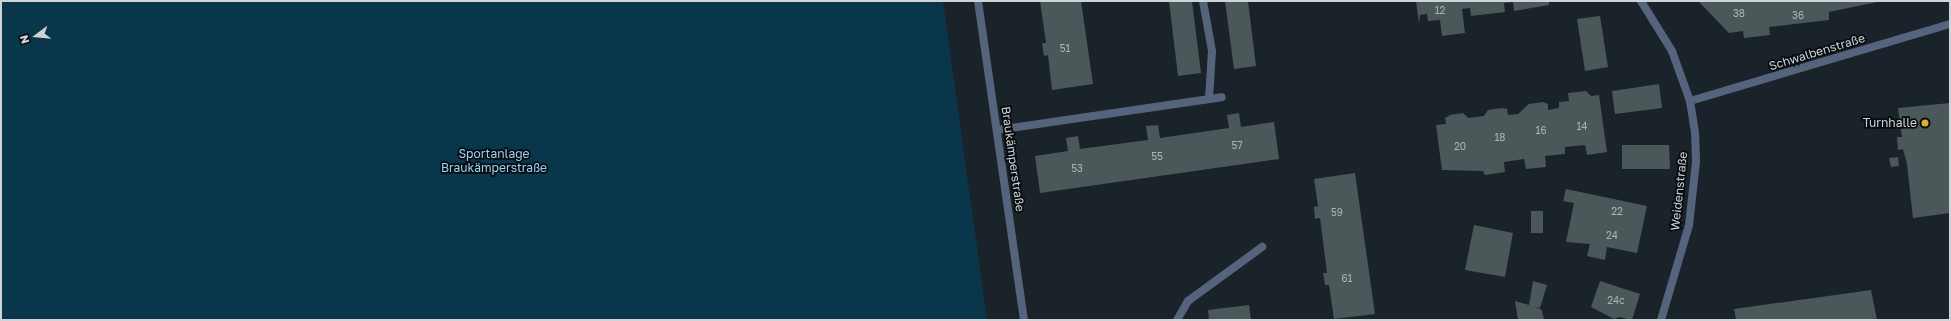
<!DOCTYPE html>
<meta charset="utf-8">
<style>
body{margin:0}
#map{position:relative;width:1951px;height:321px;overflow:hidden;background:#1a2329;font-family:"Golos Text",sans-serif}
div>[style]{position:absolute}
.green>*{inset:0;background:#0a364b}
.building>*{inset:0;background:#4a5859}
.service>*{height:8px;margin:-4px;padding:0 4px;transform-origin:4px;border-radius:4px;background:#56637d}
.minor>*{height:8px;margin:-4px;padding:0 4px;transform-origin:4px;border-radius:4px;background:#56637d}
.tertiary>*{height:8px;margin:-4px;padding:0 4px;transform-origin:4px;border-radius:4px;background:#56637d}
.dots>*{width:11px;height:11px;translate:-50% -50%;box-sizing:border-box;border:2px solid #080c0f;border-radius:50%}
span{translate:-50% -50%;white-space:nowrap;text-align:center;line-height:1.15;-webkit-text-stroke:3.5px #080c0f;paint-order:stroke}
.number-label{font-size:10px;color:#acb4b8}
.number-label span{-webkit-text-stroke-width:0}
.street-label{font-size:12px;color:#cdd3d7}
.poi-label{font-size:12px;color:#cdd3d7}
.right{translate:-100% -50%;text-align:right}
.park-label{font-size:12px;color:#98d3f5}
.frame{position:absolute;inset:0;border:2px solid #cdd3d7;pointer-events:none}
.north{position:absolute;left:16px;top:16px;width:40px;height:40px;-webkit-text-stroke:3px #080c0f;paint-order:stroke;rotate:254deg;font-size:11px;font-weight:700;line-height:16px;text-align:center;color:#cdd3d7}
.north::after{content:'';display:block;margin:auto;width:14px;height:18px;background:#cdd3d7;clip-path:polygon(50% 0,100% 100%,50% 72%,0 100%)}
</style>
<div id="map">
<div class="green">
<i style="clip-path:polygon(1px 1px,943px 1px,987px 320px,1px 320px)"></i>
</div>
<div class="building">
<i style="clip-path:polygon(1040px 1px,1081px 1px,1093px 84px,1052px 90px,1048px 55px,1044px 56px,1042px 43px,1046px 43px)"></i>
<i style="clip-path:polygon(1169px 1px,1192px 1px,1201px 73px,1178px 76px)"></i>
<i style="clip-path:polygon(1225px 1px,1248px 1px,1256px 66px,1234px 69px)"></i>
<i style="clip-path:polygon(1416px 1px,1549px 1px,1549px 5px,1514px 11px,1513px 2px,1504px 3px,1505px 12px,1471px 16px,1470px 8px,1462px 9px,1465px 33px,1442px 36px,1440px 20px,1428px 21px,1427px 14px,1420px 15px,1419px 23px)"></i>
<i style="clip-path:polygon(1698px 1px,1877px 1px,1877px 2px,1829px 12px,1829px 20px,1769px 27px,1770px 35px,1744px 38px,1743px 31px,1729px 33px)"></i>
<i style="clip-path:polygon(1600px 16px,1608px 67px,1585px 71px,1577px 19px)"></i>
<i style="clip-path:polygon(1659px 84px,1662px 108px,1615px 114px,1612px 91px)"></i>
<i style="clip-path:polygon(1586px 91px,1591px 96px,1599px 95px,1607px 152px,1587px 155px,1585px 145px,1565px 147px,1565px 154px,1545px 156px,1546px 167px,1526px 169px,1524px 159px,1504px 162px,1505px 172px,1485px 175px,1483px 171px,1442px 170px,1436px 125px,1446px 124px,1445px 118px,1450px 115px,1463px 113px,1468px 118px,1484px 116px,1488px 110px,1502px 108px,1507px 109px,1508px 115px,1518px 114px,1529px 104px,1543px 102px,1548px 104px,1548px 110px,1559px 108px,1559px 102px,1569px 101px,1568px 93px)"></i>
<i style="clip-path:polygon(1950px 103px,1950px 213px,1913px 218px,1907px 164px,1903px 149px,1898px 150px,1897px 137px,1902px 137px,1898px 108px)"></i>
<i style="clip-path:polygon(1239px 113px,1241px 127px,1274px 122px,1279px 159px,1040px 193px,1035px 156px,1068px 151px,1066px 138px,1078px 136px,1080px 149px,1148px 140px,1146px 126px,1158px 125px,1160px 138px,1229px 128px,1227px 115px)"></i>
<i style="clip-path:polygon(1622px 145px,1669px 145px,1670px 169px,1622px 169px)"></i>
<i style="clip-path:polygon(1898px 157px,1899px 166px,1891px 167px,1889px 158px)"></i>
<i style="clip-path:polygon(1355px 173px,1375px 314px,1334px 319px,1329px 285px,1325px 285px,1323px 273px,1327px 273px,1320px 218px,1315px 219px,1314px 207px,1318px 206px,1314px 179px)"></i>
<i style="clip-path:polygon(1566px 189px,1647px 206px,1637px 253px,1607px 247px,1605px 260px,1587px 256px,1590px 244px,1566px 242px,1574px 203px,1563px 201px)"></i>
<i style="clip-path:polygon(1531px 211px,1543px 211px,1543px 233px,1531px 233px)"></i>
<i style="clip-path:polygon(1474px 225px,1513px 233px,1505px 277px,1465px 270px)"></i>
<i style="clip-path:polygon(1533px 281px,1547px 285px,1540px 308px,1535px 307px,1542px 310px,1544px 320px,1518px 320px,1515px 301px,1529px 305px)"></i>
<i style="clip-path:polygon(1600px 281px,1640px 294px,1632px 320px,1619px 317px,1614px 319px,1591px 307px)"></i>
<i style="clip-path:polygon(1871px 290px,1877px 320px,1736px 320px,1734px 309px)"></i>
<i style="clip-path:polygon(1249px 305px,1251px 320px,1209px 320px,1208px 310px)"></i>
</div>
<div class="service">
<i style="left:1203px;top:1px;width:51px;rotate:79.8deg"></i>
<i style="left:1212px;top:51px;width:48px;rotate:93.6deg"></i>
<i style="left:997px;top:130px;width:227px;rotate:-8.3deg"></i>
<i style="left:1177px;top:320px;width:22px;rotate:-60deg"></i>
<i style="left:1188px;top:301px;width:92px;rotate:-36.1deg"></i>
</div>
<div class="minor">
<i style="left:1641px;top:1px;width:59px;rotate:58.2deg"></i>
<i style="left:1672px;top:51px;width:53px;rotate:70.2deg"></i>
<i style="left:1690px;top:101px;width:31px;rotate:81deg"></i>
<i style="left:1695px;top:132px;width:30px;rotate:88deg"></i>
<i style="left:1696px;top:162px;width:63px;rotate:96.3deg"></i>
<i style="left:1689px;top:225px;width:99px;rotate:106.4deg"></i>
<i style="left:1690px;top:101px;width:271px;rotate:-16.5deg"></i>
</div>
<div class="tertiary">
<i style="left:978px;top:1px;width:322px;rotate:81.8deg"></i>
</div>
<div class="dots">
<i style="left:1925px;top:123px;background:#e2af34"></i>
</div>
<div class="number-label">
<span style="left:1440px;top:11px">12</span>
<span style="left:1739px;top:14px">38</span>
<span style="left:1798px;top:16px">36</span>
<span style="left:1065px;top:49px">51</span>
<span style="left:1582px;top:127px">14</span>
<span style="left:1541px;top:131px">16</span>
<span style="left:1500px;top:138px">18</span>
<span style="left:1237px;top:146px">57</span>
<span style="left:1460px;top:147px">20</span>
<span style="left:1157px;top:157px">55</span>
<span style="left:1077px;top:169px">53</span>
<span style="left:1617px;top:212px">22</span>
<span style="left:1337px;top:213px">59</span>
<span style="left:1612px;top:236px">24</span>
<span style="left:1347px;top:279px">61</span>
<span style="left:1616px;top:301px">24c</span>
</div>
<div class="street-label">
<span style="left:1817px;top:52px;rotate:-17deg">Schwalbenstraße</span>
<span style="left:1013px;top:159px;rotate:82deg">Braukämperstraße</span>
<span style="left:1679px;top:191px;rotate:-84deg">Weidenstraße</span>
</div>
<div class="poi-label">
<span class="right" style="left:1917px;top:123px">Turnhalle</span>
</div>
<div class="park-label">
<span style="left:494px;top:161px">Sportanlage<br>Braukämperstraße</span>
</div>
<div class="frame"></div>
<div class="north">N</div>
</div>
